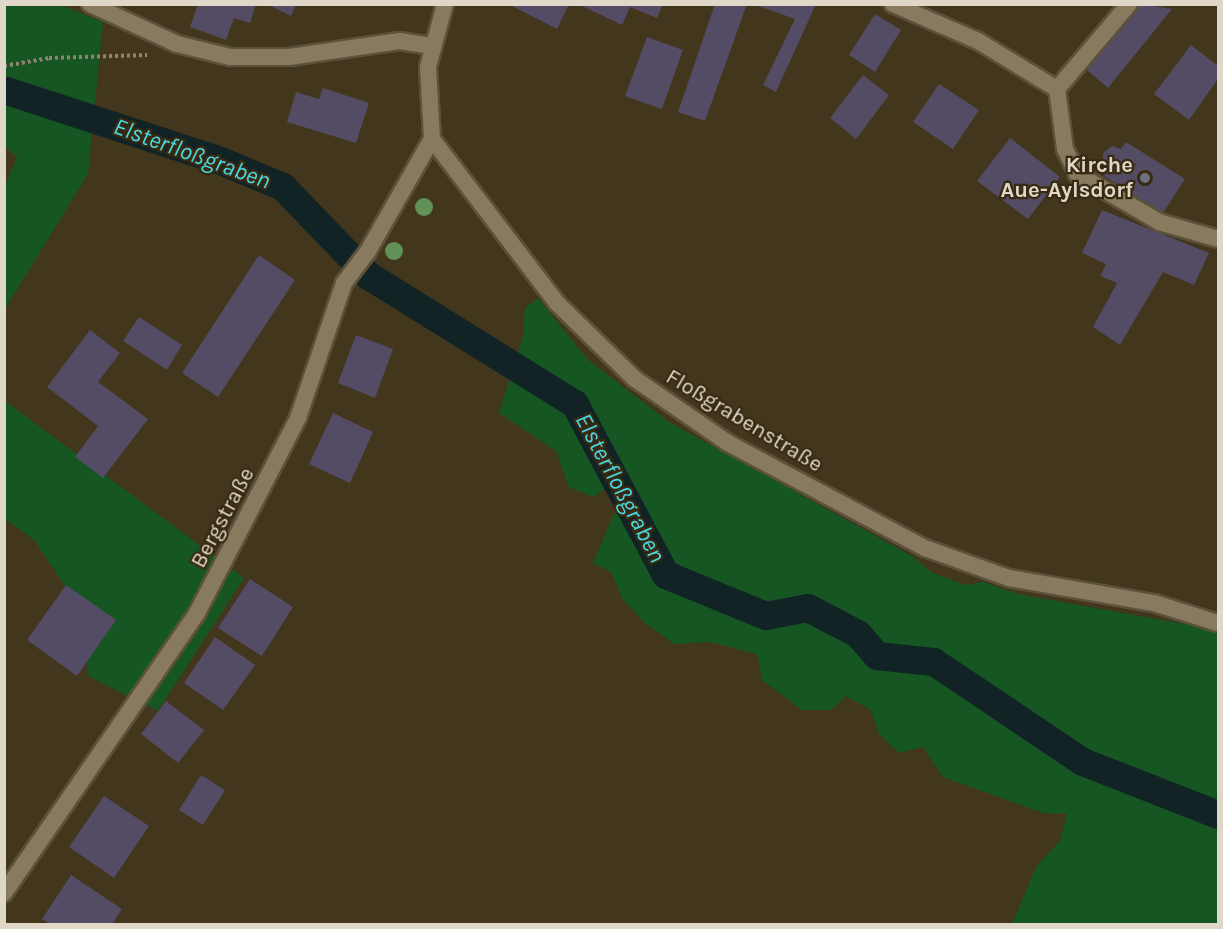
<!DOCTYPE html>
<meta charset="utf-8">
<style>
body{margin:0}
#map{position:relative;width:1223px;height:929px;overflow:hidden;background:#42361c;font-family:Karla,sans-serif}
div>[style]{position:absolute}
.green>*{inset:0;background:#155622}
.canal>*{height:28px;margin:-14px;padding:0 14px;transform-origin:14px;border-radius:14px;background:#112325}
.building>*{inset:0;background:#544b65}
.path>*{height:4px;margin-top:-2px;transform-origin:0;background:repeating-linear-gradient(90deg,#8e8470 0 3px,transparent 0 6px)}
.roads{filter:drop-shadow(2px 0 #5c513b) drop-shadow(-2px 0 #5c513b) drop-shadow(0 2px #5c513b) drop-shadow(0 -2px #5c513b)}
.minor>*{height:16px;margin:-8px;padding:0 8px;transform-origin:8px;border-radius:8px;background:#887a5f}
.trees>*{width:18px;height:18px;margin:-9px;border-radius:50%;background:#619157}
.dots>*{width:16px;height:16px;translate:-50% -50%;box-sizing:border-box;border:3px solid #382b12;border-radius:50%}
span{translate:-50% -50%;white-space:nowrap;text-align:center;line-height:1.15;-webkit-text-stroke:4.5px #382b12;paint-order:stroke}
.poi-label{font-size:22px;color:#dfd7c8;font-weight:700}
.right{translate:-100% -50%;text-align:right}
.street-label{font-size:22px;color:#dfd7c8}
.water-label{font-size:24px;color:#49d8e5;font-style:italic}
.frame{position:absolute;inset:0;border:6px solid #dfd7c8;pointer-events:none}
</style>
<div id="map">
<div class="green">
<i style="clip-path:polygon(5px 4px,61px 5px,103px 22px,88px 174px,5px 309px,5px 185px,17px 157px,5px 147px)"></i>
<i style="clip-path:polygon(538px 298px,587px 359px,669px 422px,912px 556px,931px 572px,965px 585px,984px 582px,1017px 594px,1218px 630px,1218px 924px,1012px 924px,1036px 867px,1060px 841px,1067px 814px,1043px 813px,943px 777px,923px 747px,899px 753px,879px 734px,871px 710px,846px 696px,831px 710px,802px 710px,762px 680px,757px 654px,710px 642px,674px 644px,645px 623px,623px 600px,611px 572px,593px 563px,621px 497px,606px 488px,593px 497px,569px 487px,556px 451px,499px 413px,523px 336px,525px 308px)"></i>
<i style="clip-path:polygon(5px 401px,244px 578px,158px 711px,88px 676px,85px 615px,34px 540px,5px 519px)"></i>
</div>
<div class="canal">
<i style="left:7px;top:91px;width:225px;rotate:18.1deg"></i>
<i style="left:221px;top:161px;width:67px;rotate:22.8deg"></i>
<i style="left:283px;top:187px;width:124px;rotate:46deg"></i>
<i style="left:369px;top:276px;width:243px;rotate:31.9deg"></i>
<i style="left:575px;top:404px;width:194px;rotate:62deg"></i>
<i style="left:666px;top:575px;width:108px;rotate:22.3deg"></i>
<i style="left:766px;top:616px;width:43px;rotate:-10.8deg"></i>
<i style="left:808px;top:608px;width:56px;rotate:27.5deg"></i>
<i style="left:858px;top:634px;width:29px;rotate:49deg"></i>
<i style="left:877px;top:656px;width:57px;rotate:6deg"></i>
<i style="left:934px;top:662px;width:179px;rotate:33.9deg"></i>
<i style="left:1083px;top:762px;width:145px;rotate:21.4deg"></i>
</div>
<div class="building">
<i style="clip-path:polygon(198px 4px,256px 4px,250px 23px,234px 18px,226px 40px,190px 27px)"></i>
<i style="clip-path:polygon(267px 4px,296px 4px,291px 16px)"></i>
<i style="clip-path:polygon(508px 4px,569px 4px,557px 29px)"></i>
<i style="clip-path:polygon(578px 4px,663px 4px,657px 18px,630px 7px,622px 25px)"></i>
<i style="clip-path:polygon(715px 4px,747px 4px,705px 121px,678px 112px)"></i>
<i style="clip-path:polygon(753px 4px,816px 4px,776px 92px,763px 85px,795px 19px)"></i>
<i style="clip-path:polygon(1140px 4px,1172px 9px,1108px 88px,1087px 70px)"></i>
<i style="clip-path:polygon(875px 14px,901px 30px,875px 72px,849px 55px)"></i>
<i style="clip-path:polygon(647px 37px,683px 50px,662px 109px,625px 96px)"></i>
<i style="clip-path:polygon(1191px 45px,1218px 66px,1218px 79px,1189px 120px,1154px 94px)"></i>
<i style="clip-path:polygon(863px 75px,889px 95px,856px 139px,830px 118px)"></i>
<i style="clip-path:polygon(939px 84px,979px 110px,953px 149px,913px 122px)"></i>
<i style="clip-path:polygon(323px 88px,369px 103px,356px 143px,287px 122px,296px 92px,319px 99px)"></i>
<i style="clip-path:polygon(1010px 138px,1060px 177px,1028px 219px,977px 181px)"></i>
<i style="clip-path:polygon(1126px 142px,1185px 179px,1163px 213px,1104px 176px,1109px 169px,1102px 162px,1104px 152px,1112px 146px,1121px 149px)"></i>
<i style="clip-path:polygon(1102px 210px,1209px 253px,1194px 285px,1163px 272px,1120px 345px,1093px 327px,1117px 283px,1100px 276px,1106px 264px,1082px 253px)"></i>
<i style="clip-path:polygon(259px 255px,295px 280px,218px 397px,182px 373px)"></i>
<i style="clip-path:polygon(139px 317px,182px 345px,167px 370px,123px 341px)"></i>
<i style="clip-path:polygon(90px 330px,120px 353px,98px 382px,148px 419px,103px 478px,75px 457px,98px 426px,47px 387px)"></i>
<i style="clip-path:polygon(356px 335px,393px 349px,375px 398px,338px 383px)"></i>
<i style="clip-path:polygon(333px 413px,373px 432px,350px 483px,309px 464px)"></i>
<i style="clip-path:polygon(250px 579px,293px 607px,262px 656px,218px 628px)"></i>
<i style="clip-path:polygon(66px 585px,116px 620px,77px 676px,27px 640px)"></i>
<i style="clip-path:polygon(215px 637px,255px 665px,223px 710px,184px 683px)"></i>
<i style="clip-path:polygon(166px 701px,204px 730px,178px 763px,141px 734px)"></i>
<i style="clip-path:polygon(201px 775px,225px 790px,203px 825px,179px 810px)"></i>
<i style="clip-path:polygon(104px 796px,149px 826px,114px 878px,69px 847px)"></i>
<i style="clip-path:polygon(71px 875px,122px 909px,112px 924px,50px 924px,42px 919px)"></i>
</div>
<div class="path">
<i style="left:4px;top:66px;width:46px;rotate:-10.1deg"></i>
<i style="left:49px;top:58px;width:98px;rotate:-1.8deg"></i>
</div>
<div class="roads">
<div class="minor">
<i style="left:90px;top:4px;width:96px;rotate:24.7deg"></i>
<i style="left:177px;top:44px;width:55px;rotate:13.8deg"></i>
<i style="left:230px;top:57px;width:59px"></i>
<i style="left:289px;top:57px;width:112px;rotate:-8.2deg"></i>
<i style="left:400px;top:41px;width:31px;rotate:9deg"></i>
<i style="left:445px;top:4px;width:65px;rotate:105.1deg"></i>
<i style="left:428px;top:67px;width:72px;rotate:86.8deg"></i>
<i style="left:432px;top:139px;width:206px;rotate:52.7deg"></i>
<i style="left:557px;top:303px;width:109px;rotate:44.3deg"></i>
<i style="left:635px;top:379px;width:113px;rotate:34.5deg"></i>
<i style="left:728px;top:443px;width:223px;rotate:28.1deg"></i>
<i style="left:925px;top:548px;width:89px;rotate:19.7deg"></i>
<i style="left:1009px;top:578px;width:147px;rotate:9.8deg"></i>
<i style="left:1154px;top:603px;width:67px;rotate:17.4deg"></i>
<i style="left:893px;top:4px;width:93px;rotate:23.5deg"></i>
<i style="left:978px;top:41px;width:92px;rotate:31.3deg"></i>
<i style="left:1057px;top:89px;width:61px;rotate:82.4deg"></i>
<i style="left:1065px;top:149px;width:28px;rotate:64deg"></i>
<i style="left:1077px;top:174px;width:95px;rotate:30.3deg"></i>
<i style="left:1159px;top:222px;width:61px;rotate:16.1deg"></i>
<i style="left:1057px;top:89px;width:111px;rotate:-49.7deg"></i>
<i style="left:4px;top:893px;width:340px;rotate:-55.4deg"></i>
<i style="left:197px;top:613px;width:220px;rotate:-62.6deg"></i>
<i style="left:298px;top:418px;width:143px;rotate:-71.2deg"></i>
<i style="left:344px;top:283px;width:40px;rotate:-53deg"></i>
<i style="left:368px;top:251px;width:129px;rotate:-60.3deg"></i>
</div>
</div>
<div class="trees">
<i style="left:424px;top:207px"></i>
<i style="left:394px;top:251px"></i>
</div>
<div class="dots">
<i style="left:1145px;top:178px;background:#6b7280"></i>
</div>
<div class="poi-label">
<span class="right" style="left:1133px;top:178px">Kirche<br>Aue-Aylsdorf</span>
</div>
<div class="street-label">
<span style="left:744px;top:421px;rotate:31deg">Floßgrabenstraße</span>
<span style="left:223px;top:518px;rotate:-62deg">Bergstraße</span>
</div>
<div class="water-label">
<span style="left:192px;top:154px;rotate:20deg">Elsterfloßgraben</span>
<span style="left:620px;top:488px;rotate:62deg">Elsterfloßgraben</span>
</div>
<div class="frame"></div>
</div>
